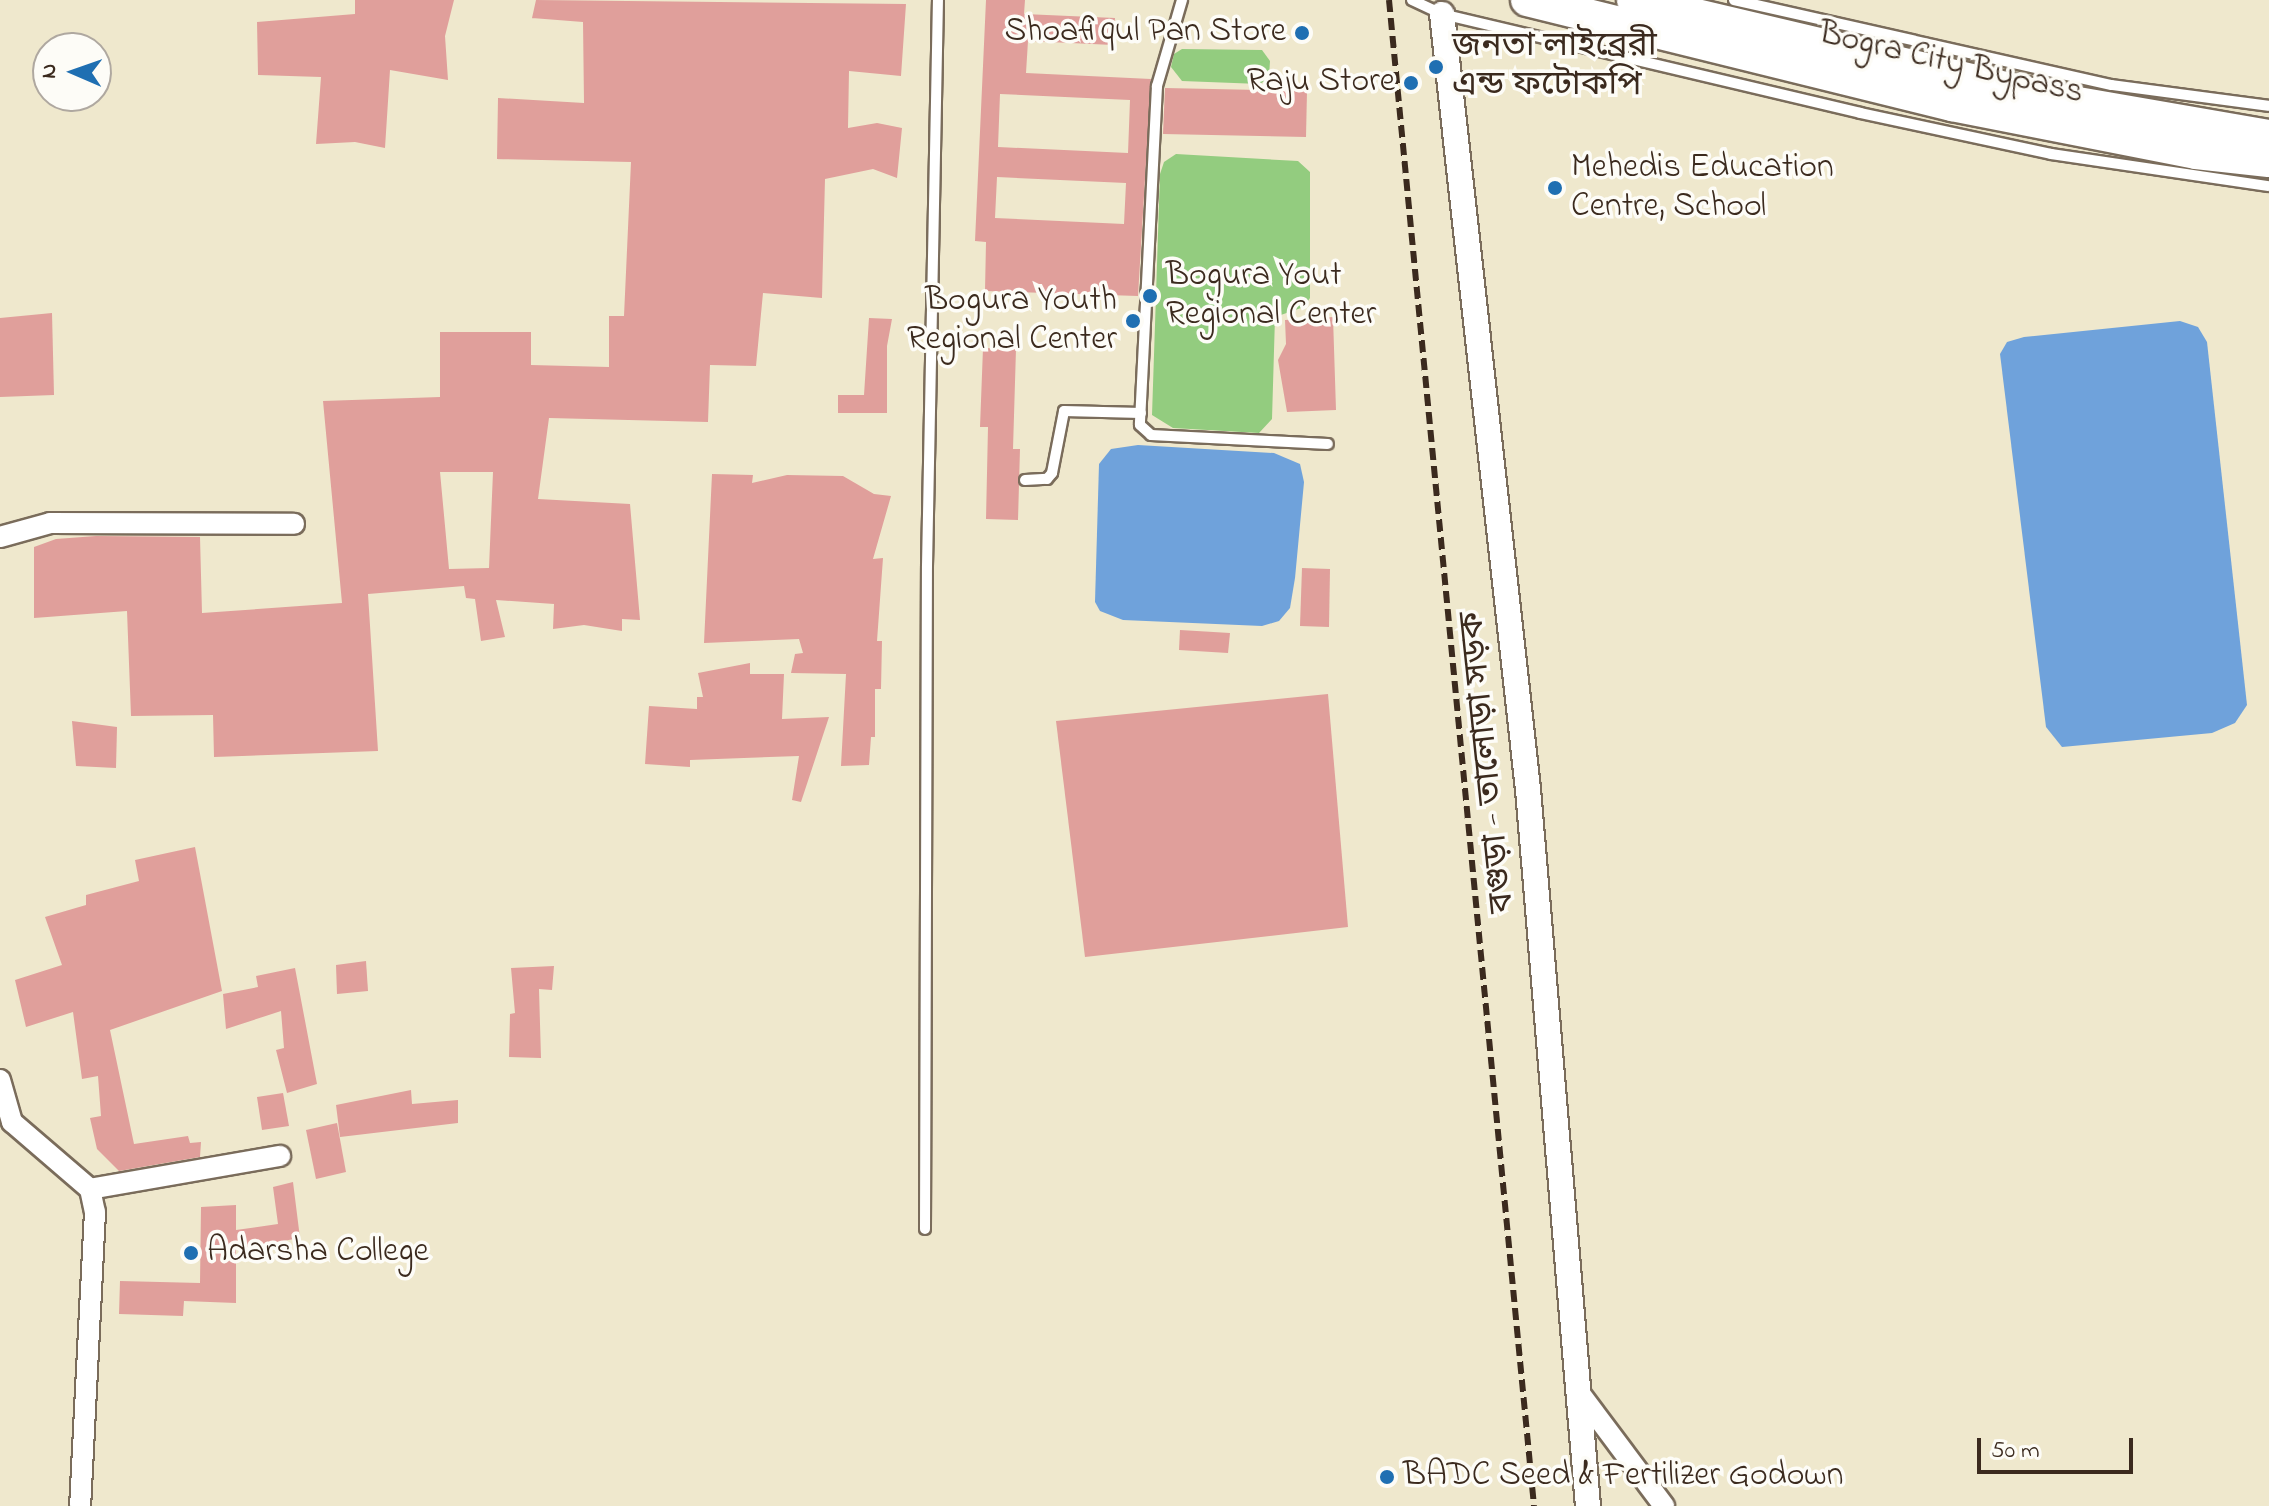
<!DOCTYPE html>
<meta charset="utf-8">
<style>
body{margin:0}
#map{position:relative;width:2269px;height:1506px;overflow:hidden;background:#efe8cd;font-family:"Indie Flower","Noto Sans Bengali",sans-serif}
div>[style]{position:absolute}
.green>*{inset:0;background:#93cc7f}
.water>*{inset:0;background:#6fa2db}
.building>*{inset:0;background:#e09f9b}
.roads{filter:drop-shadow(2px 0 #7a6c5b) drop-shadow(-2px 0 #7a6c5b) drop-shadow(0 2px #7a6c5b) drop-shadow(0 -2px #7a6c5b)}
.service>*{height:10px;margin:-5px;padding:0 5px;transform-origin:5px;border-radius:5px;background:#fff}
.minor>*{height:20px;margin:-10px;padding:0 10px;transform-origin:10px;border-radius:10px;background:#fff}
.tertiary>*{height:24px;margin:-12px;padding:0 12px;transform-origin:12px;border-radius:12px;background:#fff}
.trunk>*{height:32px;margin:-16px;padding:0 16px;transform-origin:16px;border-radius:16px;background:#fff}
.rail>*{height:6px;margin-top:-3px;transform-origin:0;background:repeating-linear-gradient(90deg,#3b2a1e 0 12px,transparent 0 18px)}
.dots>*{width:22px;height:22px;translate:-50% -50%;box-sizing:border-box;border:4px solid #fdfcf7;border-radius:50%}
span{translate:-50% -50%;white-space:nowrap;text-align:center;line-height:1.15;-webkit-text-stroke:7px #fdfcf7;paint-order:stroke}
.poi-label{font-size:34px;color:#3b2a1e}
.right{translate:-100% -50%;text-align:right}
.left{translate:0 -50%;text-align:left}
.street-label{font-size:34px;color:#3b2a1e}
.north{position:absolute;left:32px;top:32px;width:80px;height:80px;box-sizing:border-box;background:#fdfcf7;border:2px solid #afa8a0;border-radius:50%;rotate:272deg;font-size:22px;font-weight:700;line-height:32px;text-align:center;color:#3b2a1e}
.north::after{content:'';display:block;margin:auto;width:28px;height:36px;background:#1f6fb2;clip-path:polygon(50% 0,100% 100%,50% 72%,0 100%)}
.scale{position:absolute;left:1977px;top:1438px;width:156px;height:36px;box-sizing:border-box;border:4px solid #3b2a1e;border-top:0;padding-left:10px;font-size:24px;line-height:28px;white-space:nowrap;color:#3b2a1e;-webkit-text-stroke:6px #fdfcf7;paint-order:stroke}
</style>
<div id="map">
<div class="green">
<i style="clip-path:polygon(1182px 49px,1262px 50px,1270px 61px,1269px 78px,1260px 84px,1182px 81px,1171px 67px,1174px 54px)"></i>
<i style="clip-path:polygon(1176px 154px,1298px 161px,1310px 172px,1310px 298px,1304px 307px,1275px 317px,1272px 419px,1259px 433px,1173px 428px,1152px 415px,1160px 174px,1164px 162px)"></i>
</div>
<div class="water">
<i style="clip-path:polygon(2180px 321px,2198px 327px,2207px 342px,2247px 705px,2235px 723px,2212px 733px,2062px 747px,2046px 727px,2000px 354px,2007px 342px,2024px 337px)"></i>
<i style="clip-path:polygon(1138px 445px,1274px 453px,1300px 464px,1304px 482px,1295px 578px,1290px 608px,1279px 621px,1262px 626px,1123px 620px,1100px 611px,1095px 602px,1099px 464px,1111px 449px)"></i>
</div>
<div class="building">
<i style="clip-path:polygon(355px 0,454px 0,445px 36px,448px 80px,390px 70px,385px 148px,355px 142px,316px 144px,321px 77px,258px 75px,257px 22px,355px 14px)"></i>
<i style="clip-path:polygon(evenodd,536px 0,906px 4px,901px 76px,849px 71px,848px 128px,877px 123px,902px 128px,897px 178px,873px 169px,825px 179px,822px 298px,763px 293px,756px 366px,710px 365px,708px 422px,549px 418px,538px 499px,630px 504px,640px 620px,622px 619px,622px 631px,584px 625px,553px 629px,554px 604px,496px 600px,505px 637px,481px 641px,475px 599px,466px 598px,464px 586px,368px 594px,378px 751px,214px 757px,213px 715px,131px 716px,127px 611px,34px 618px,34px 547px,56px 539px,96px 536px,200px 537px,202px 613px,342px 603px,323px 401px,440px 397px,440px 332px,531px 332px,531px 365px,609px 367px,609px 316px,624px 316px,631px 162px,497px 159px,498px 98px,584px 103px,583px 22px,532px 18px,536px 0,440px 472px,493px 472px,489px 568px,449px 569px,440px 472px)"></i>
<i style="clip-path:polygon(evenodd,986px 0,1025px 0,1024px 14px,1115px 18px,1113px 45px,1028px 41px,1026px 73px,1151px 79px,1138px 296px,985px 291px,986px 242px,975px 241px,986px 0,1000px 94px,1130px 100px,1128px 153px,998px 147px,1000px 94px,986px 0,997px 177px,1126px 183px,1124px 224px,995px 218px,997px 177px)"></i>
<i style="clip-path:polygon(1165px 88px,1307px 91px,1306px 137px,1163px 134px)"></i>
<i style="clip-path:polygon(52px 313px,54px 395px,0 397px,0 318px)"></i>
<i style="clip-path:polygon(1333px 317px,1336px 410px,1287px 412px,1278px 360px,1286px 344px,1285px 320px)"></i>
<i style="clip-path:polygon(869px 318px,892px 319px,887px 346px,887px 413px,838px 413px,838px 395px,864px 395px)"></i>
<i style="clip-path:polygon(983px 348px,1016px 349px,1013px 449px,1020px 449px,1018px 520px,986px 519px,988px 427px,980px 427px)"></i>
<i style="clip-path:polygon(712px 474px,753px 475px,752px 483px,787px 475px,843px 476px,874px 494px,891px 496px,873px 559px,883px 558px,877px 641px,882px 641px,881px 689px,875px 689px,875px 737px,871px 737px,869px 765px,841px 766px,846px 674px,791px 673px,795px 654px,803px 653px,799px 639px,704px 643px)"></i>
<i style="clip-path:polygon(1302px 568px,1330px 569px,1329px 627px,1300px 626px)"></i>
<i style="clip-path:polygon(1180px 630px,1230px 633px,1228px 653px,1179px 650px)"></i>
<i style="clip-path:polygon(750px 663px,750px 674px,784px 674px,782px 719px,829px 717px,801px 802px,792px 800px,799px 756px,690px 760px,690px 767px,645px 764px,649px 706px,697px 709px,697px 697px,703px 697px,698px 673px)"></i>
<i style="clip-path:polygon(1328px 694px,1348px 927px,1085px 957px,1056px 721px)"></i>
<i style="clip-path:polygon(72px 721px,117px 727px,116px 768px,76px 766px)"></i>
<i style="clip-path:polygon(195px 847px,222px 991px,110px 1030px,134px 1144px,188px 1136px,190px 1143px,201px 1142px,200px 1157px,119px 1171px,97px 1149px,90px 1118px,101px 1116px,98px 1076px,82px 1079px,73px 1012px,26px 1027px,15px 980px,62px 965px,45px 917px,86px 905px,86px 895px,139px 881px,135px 860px)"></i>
<i style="clip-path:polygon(366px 961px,368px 991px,337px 994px,336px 965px)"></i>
<i style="clip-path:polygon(554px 966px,552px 990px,539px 989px,541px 1058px,509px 1057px,510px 1014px,515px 1013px,511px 968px)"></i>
<i style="clip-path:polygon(295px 968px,317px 1084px,287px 1093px,276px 1050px,284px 1048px,281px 1011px,226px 1029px,223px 994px,258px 987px,256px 976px)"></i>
<i style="clip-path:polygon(411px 1090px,412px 1104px,458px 1100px,458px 1123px,340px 1137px,336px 1105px)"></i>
<i style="clip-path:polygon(283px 1093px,289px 1126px,262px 1130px,257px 1097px)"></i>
<i style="clip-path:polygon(337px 1123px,346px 1172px,316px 1179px,306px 1130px)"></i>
<i style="clip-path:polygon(293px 1182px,300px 1238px,236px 1249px,236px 1303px,184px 1301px,183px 1316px,119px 1314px,120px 1281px,200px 1283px,201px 1207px,236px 1205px,236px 1230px,278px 1224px,273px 1187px)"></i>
</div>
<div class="roads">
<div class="service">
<i style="left:1182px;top:0;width:90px;rotate:106.2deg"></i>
<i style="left:1157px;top:86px;width:339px;rotate:92.9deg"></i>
<i style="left:1140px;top:425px;width:15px;rotate:42deg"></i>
<i style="left:1151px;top:435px;width:177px;rotate:2.9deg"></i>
<i style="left:1412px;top:0;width:33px;rotate:25deg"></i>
<i style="left:1442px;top:14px;width:430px;rotate:13.3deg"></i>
<i style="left:1860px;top:113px;width:195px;rotate:12.1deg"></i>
<i style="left:2051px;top:154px;width:220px;rotate:8.4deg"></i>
<i style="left:1734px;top:0;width:387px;rotate:12.7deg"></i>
<i style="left:2112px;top:85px;width:158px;rotate:7.6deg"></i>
<i style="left:1025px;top:480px;width:22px;rotate:-3deg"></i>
<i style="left:1047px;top:479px;width:8px;rotate:-50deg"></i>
<i style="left:1052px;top:473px;width:63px;rotate:-79deg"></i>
<i style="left:1064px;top:411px;width:77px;rotate:1.5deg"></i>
<i style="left:925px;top:1229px;width:663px;rotate:-89.83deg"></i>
<i style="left:927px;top:566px;width:566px;rotate:-88.89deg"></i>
</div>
<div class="minor">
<i style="left:0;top:537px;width:52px;rotate:-15.6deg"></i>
<i style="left:50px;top:523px;width:244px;rotate:0.2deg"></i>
<i style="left:0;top:1080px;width:44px;rotate:74.1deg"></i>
<i style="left:12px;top:1122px;width:103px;rotate:40.7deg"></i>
<i style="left:90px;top:1189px;width:24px;rotate:78deg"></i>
<i style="left:95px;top:1212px;width:294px;rotate:92.9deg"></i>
<i style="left:90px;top:1189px;width:193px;rotate:-9.9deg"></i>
<i style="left:1578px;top:1391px;width:144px;rotate:53.2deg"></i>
</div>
<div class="tertiary">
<i style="left:1442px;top:14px;width:780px;rotate:83.67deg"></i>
<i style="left:1528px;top:789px;width:720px;rotate:85.22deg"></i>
</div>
<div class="trunk">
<i style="left:1527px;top:0;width:438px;rotate:13.9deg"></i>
<i style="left:1952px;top:105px;width:249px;rotate:11.1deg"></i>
<i style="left:2196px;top:153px;width:73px;rotate:6.3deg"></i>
<i style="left:1633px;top:0;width:427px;rotate:13.3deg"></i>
<i style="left:2049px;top:98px;width:223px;rotate:9.8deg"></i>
</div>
</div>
<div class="rail">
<i style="left:1389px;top:0;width:1513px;rotate:84.5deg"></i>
</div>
<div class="dots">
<i style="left:1302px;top:33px;background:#1f6fb2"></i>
<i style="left:1436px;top:67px;background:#1f6fb2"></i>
<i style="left:1411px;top:83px;background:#1f6fb2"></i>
<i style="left:1555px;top:188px;background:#1f6fb2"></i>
<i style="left:1150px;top:296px;background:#1f6fb2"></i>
<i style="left:1133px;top:321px;background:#1f6fb2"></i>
<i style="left:191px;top:1253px;background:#1f6fb2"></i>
<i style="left:1387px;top:1477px;background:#1f6fb2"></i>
</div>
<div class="poi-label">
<span class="right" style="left:1286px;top:33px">Shoafiqul Pan Store</span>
<span class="left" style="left:1452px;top:67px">জনতা লাইব্রেরী<br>এন্ড ফটোকপি</span>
<span class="right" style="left:1395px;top:83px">Raju Store</span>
<span class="left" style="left:1571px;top:188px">Mehedis Education<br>Centre, School</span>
<span class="left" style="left:1166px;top:296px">Bogura Yout<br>Regional Center</span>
<span class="right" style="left:1117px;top:321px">Bogura Youth<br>Regional Center</span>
<span class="left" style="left:207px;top:1253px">Adarsha College</span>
<span class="left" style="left:1403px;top:1477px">BADC Seed &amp; Fertilizer Godown</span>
</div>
<div class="street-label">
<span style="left:1951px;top:64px;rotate:13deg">Bogra City Bypass</span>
<span style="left:1489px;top:762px;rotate:-96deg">বগুড়া - তালোড়া সড়ক</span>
</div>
<div class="north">N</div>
<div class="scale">50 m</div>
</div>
